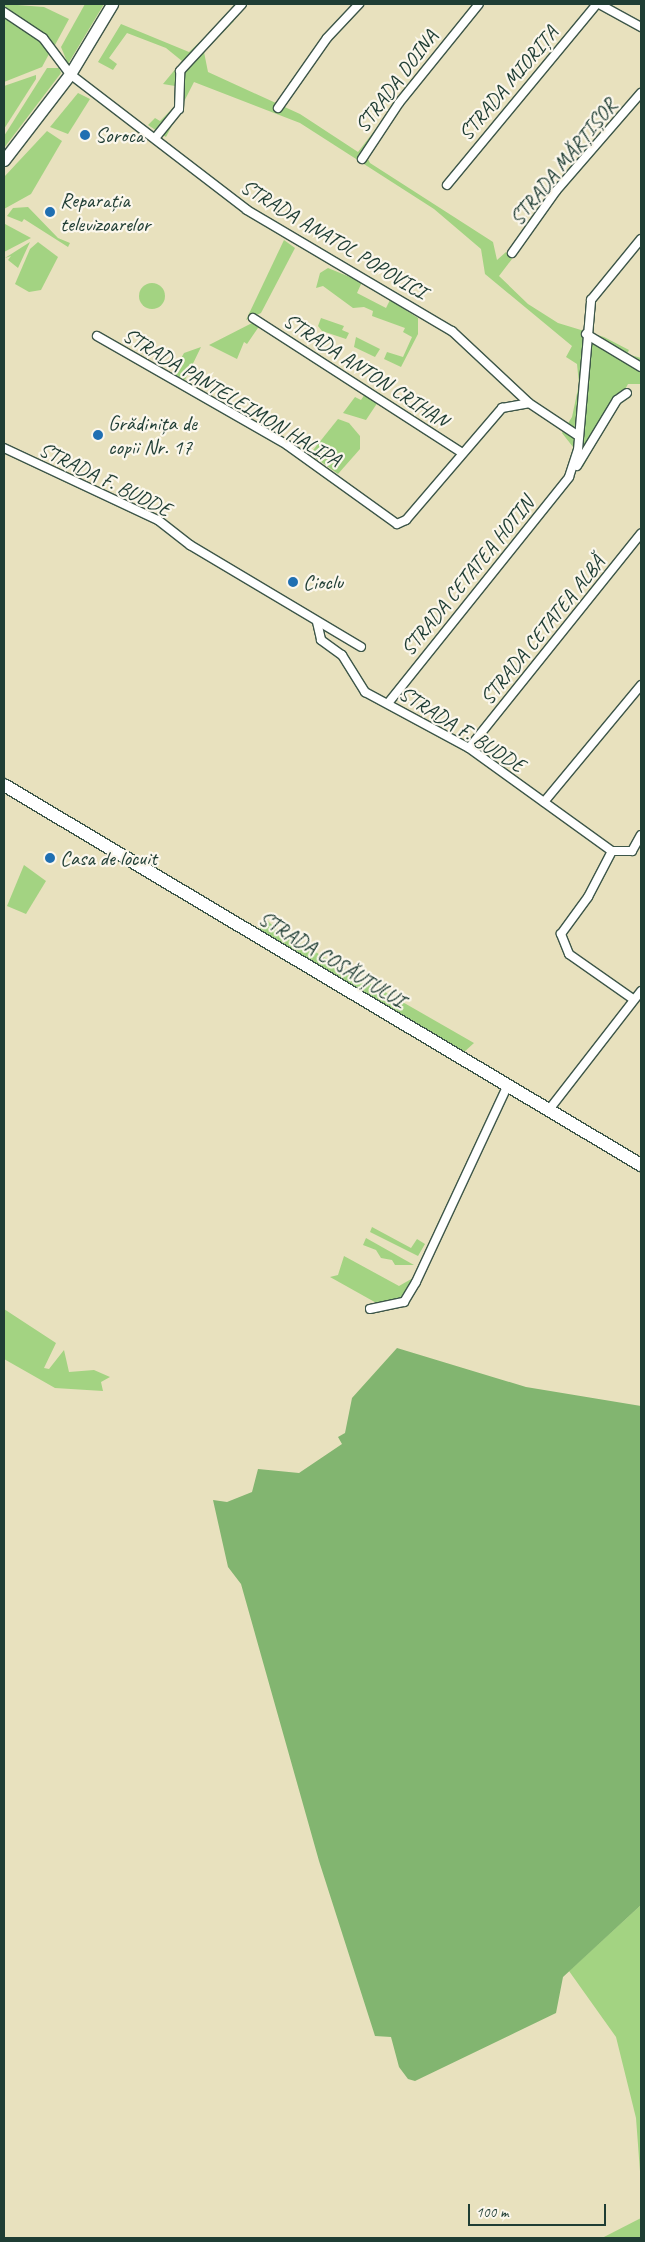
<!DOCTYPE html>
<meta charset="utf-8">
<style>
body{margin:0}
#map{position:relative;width:645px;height:2242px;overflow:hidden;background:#e8e1be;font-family:Caveat,sans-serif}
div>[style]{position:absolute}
.green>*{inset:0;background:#a3d382}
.round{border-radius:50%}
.forest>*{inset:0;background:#82b570}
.roads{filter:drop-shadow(1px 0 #3d5649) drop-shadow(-1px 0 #3d5649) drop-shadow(0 1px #3d5649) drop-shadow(0 -1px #3d5649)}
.street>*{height:8px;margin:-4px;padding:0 4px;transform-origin:4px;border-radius:4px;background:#fff}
.secondary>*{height:11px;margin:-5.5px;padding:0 5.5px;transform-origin:5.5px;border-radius:5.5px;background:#fff}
.primary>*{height:12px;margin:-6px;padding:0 6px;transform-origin:6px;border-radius:6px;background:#fff}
.dots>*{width:14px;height:14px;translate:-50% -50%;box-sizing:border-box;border:2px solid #fbf7ec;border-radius:50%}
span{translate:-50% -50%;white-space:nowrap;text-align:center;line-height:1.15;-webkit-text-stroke:4.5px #fbf7ec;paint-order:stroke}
.street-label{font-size:21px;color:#1f3d34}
.poi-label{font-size:21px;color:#1f3d34}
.left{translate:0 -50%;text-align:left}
.frame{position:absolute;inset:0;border:5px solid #1f3d34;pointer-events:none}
.scale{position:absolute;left:468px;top:2204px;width:138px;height:22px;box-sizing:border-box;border:2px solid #1f3d34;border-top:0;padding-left:6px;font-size:15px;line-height:18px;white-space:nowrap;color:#1f3d34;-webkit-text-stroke:4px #fbf7ec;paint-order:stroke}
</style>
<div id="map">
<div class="green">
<i style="clip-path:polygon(4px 4px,44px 7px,69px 19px,55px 45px,4px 10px)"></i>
<i style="clip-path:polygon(85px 4px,104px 4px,68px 64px,61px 47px)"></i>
<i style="clip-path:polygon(228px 16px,234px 21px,204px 52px,208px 72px,300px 114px,358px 152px,375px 130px,380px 134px,367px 157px,370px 163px,493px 242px,497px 260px,506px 252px,512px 259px,499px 276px,528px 304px,558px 323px,604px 337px,629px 350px,627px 354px,641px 358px,641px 384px,628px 384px,583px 467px,571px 459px,573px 447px,562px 433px,572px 417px,579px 384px,577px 364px,566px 357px,572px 346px,485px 274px,481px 249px,434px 209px,300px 123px,194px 82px,166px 137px,148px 125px,155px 118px,160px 121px,175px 106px,175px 86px,163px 84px,182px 61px,166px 48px,127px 33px,109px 58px,117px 64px,113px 70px,98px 62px,121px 24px,189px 52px)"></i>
<i style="clip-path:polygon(4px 17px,42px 41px,49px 54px,42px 67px,4px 82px)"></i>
<i style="clip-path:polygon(47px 68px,59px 68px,61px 73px,4px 148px,4px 136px)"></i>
<i style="clip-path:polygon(36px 75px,36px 79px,4px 129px,4px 86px)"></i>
<i style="clip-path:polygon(78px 93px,90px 99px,68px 134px,50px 127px)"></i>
<i style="clip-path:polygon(47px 131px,62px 141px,31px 194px,4px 209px,4px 177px)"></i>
<i style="clip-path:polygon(28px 207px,58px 238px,70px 243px,68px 247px,24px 219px,22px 222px,7px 216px,13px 208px)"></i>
<i style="clip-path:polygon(4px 224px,5px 224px,31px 238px,4px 252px)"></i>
<i style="clip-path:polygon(284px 240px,295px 248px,261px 313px,246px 320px)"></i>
<i style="clip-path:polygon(30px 242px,18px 268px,8px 260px,11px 256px,5px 258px)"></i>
<i style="clip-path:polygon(38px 242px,58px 257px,41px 290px,29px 292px,15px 284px,30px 249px)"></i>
<i style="clip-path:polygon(328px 268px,362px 282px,357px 293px,386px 308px,390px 300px,418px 318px,418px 334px,401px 367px,384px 359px,387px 352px,403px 357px,412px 337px,403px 332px,405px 328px,372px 316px,373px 311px,364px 307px,353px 308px,323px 286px,316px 288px,320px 273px)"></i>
<i class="round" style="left:139px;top:283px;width:26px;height:26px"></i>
<i style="clip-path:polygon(321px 318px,344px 326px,342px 330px,349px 333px,346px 339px,322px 331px,318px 326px)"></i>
<i style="clip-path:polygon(254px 322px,260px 325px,247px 344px,244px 342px,237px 359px,209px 345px)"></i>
<i style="clip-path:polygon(356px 337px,380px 349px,375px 357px,354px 347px)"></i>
<i style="clip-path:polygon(201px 347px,185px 380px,159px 369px,173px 373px,184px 353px)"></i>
<i style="clip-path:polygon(365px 394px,378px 402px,366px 420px,343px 413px,355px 397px,361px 400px)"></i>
<i style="clip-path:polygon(338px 419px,349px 423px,360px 436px,360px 449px,338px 474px,310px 454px)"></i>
<i style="clip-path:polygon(24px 865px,46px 881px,26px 914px,7px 906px)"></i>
<i style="clip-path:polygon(266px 919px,277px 930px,474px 1043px,463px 1053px,260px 931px,259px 923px)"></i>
<i style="clip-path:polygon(372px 1227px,411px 1248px,417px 1239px,425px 1244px,418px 1256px,370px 1232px)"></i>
<i style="clip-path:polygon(366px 1238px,414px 1265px,395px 1265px,392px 1260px,381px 1258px,376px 1250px,363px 1245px)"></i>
<i style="clip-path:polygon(344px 1256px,399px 1286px,413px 1278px,400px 1299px,380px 1305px,330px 1277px,338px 1275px)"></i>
<i style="clip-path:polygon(4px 1309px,56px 1343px,44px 1368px,49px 1369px,64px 1350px,69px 1372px,94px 1370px,110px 1377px,101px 1382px,103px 1391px,55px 1388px,4px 1359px)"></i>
<i style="clip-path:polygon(641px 1905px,641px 2185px,636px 2118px,616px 2037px,569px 1971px)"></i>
<i style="clip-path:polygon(641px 2218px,641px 2238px,602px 2238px)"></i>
</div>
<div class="forest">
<i style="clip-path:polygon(397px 1348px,526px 1387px,641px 1406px,641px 1905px,563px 1977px,556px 2013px,415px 2081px,408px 2079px,399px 2067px,391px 2037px,375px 2036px,319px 1861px,241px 1584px,228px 1567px,213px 1500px,227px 1502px,252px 1492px,258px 1469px,299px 1473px,342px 1444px,338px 1437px,345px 1433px,352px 1398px)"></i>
</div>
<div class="roads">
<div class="street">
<i style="left:599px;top:4px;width:48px;rotate:28.7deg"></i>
<i style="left:4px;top:12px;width:47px;rotate:33.7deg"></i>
<i style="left:43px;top:38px;width:45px;rotate:53.1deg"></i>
<i style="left:70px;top:74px;width:223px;rotate:37.5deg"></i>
<i style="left:247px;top:210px;width:238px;rotate:30.6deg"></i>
<i style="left:452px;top:331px;width:105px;rotate:43.1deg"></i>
<i style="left:529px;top:403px;width:58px;rotate:33.7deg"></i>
<i style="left:278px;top:108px;width:85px;rotate:-55deg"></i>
<i style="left:327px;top:38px;width:47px;rotate:-46.7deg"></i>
<i style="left:156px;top:137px;width:36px;rotate:-51deg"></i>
<i style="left:179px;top:109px;width:38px;rotate:-88deg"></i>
<i style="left:180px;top:71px;width:91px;rotate:-47.2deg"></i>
<i style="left:362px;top:159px;width:67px;rotate:-56.5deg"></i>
<i style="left:399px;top:103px;width:127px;rotate:-51.1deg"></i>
<i style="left:447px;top:185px;width:235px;rotate:-50.4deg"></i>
<i style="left:512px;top:253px;width:76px;rotate:-54.6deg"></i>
<i style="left:556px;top:191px;width:130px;rotate:-49.1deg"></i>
<i style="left:253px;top:318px;width:247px;rotate:32.8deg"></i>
<i style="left:586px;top:334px;width:64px;rotate:31deg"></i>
<i style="left:97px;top:336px;width:219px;rotate:29.8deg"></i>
<i style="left:287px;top:445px;width:135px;rotate:35.7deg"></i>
<i style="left:397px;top:524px;width:10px;rotate:-24deg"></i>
<i style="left:406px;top:520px;width:148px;rotate:-49.4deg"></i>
<i style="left:502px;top:408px;width:27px;rotate:-10deg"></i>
<i style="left:4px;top:448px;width:170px;rotate:25.1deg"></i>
<i style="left:158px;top:520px;width:41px;rotate:38deg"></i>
<i style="left:190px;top:545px;width:199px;rotate:30.8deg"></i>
<i style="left:577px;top:466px;width:77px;rotate:-58.8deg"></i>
<i style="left:617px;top:400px;width:12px;rotate:-35deg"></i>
<i style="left:317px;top:622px;width:18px;rotate:77deg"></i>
<i style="left:321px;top:640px;width:26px;rotate:36deg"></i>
<i style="left:342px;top:655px;width:44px;rotate:58.1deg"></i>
<i style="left:365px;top:692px;width:118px;rotate:28.3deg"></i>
<i style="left:469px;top:748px;width:176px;rotate:35.8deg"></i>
<i style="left:389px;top:702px;width:288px;rotate:-51.3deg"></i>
<i style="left:569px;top:477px;width:28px;rotate:-72deg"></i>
<i style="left:578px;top:450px;width:151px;rotate:-85deg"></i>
<i style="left:591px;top:300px;width:79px;rotate:-50.7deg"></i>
<i style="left:469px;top:748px;width:275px;rotate:-51.3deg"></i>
<i style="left:544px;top:802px;width:152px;rotate:-50.3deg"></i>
<i style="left:633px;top:999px;width:78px;rotate:-144.9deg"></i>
<i style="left:569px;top:954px;width:22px;rotate:-112deg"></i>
<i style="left:561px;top:934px;width:46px;rotate:-53.9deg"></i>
<i style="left:588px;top:897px;width:52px;rotate:-62.4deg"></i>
<i style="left:612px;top:851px;width:20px"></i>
<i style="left:632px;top:851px;width:18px;rotate:-61deg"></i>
<i style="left:548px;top:1111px;width:152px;rotate:-52.2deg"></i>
<i style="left:370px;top:1309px;width:35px;rotate:-12deg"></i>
<i style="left:404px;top:1302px;width:23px;rotate:-59deg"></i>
<i style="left:416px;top:1282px;width:215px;rotate:-65deg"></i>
</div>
<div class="secondary">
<i style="left:4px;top:160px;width:108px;rotate:-52.5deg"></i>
<i style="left:70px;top:74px;width:82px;rotate:-59deg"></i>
</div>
<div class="primary">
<i style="left:4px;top:785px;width:742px;rotate:30.82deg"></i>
</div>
</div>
<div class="dots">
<i style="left:85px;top:135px;background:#1f6fb2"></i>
<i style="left:50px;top:212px;background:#1f6fb2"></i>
<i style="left:98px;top:435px;background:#1f6fb2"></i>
<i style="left:293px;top:582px;background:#1f6fb2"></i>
<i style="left:50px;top:858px;background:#1f6fb2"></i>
</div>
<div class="street-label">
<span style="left:396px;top:81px;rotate:-53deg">STRADA DOINA</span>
<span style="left:508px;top:83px;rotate:-50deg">STRADA MIORIȚA</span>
<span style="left:563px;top:162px;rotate:-51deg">STRADA MĂRȚIȘOR</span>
<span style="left:334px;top:239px;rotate:31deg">STRADA ANATOL POPOVICI</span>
<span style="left:366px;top:370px;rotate:33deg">STRADA ANTON CRIHAN</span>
<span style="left:232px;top:397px;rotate:31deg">STRADA PANTELEIMON HALIPA</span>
<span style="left:105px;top:479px;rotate:26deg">STRADA F. BUDDE</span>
<span style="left:467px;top:576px;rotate:-51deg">STRADA CETATEA HOTIN</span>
<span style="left:542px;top:630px;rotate:-51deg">STRADA CETATEA ALBĂ</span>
<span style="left:462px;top:729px;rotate:32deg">STRADA F. BUDDE</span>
<span style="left:332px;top:959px;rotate:31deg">STRADA COSĂUȚULUI</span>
</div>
<div class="poi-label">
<span class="left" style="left:95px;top:135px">Soroca</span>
<span class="left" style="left:60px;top:212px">Reparația<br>televizoarelor</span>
<span class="left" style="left:108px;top:435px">Grădinița de<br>copii Nr. 17</span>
<span class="left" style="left:303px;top:582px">Cioclu</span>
<span class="left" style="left:60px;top:858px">Casa de locuit</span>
</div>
<div class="frame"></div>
<div class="scale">100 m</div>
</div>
